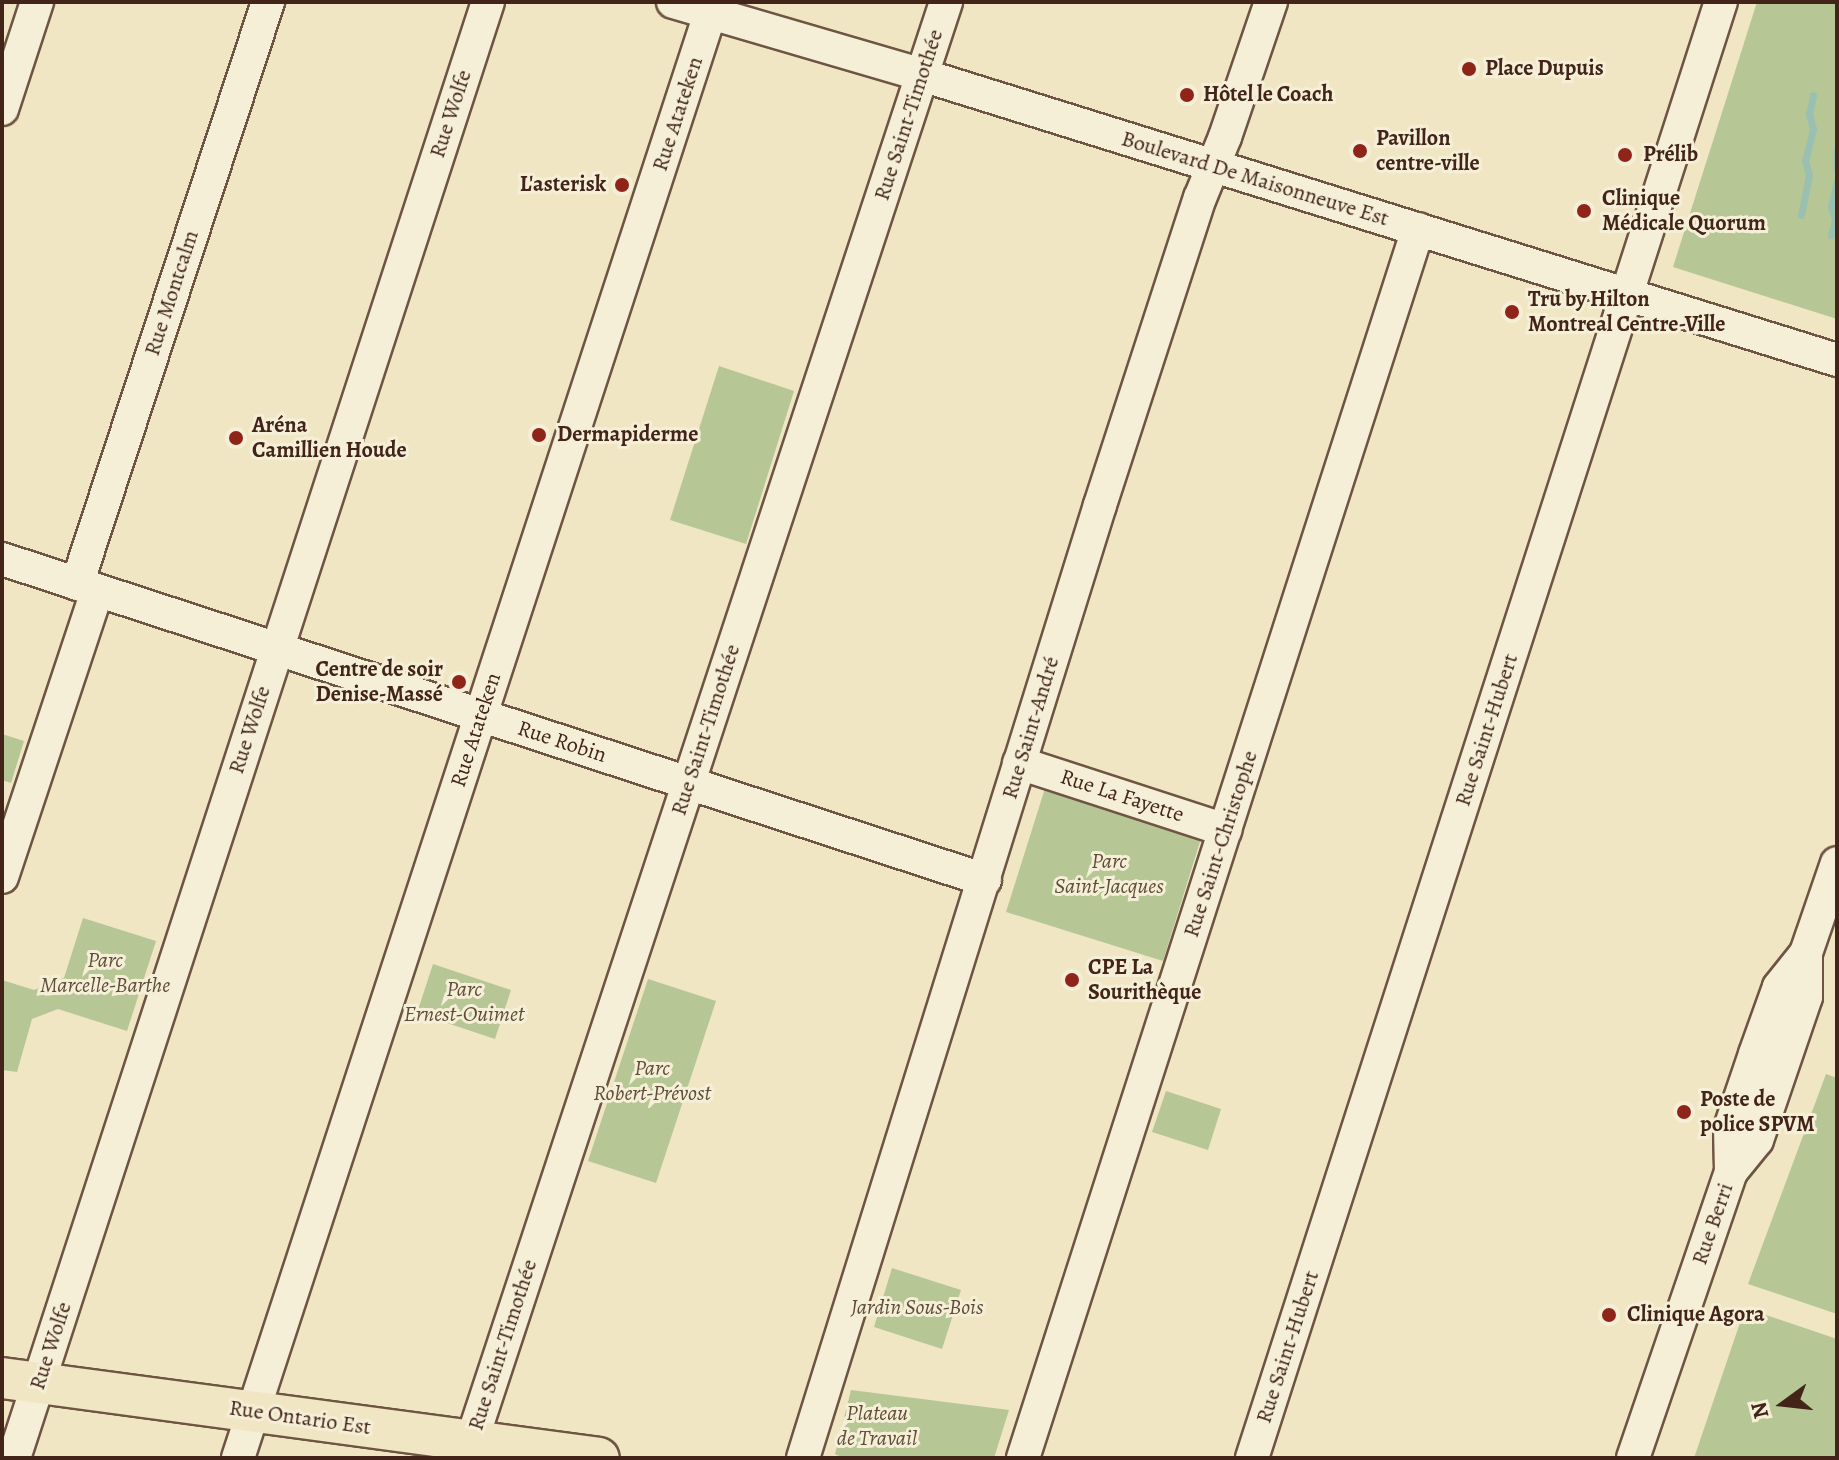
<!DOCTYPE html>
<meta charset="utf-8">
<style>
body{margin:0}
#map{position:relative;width:1839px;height:1460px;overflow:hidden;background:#f0e6c3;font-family:Alegreya,serif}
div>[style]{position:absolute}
.green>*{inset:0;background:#b7c695}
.stream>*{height:7px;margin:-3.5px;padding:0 3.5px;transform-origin:3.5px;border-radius:3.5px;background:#9ac0b1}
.roads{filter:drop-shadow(2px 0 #6e5543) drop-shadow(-2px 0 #6e5543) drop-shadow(0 2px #6e5543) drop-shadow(0 -2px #6e5543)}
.minor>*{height:32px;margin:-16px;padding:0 16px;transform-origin:16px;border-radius:16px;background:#f5efd8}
.major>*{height:40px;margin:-20px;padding:0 20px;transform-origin:20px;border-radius:20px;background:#f0e6c3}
.dots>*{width:22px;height:22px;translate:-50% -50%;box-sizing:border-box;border:4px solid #f5efd8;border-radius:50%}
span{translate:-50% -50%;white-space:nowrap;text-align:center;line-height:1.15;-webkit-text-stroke:6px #f5efd8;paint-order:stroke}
.poi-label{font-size:22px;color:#422518;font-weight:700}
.left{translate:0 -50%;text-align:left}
.right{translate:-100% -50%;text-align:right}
.street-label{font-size:22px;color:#422518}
.park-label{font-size:22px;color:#5f4d37;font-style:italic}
.frame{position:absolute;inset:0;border:4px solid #422518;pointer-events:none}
.north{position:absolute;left:1743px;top:1364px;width:80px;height:80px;-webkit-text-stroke:6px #f5efd8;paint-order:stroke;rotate:255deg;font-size:22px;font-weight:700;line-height:32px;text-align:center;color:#422518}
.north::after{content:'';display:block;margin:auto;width:28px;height:36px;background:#422518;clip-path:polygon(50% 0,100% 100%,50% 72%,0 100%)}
</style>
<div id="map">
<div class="green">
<i style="clip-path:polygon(1757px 2px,1837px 2px,1837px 319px,1673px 267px)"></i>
<i style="clip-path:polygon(719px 366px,794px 391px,746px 544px,670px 520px)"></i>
<i style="clip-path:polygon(2px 734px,24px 741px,11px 783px,2px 780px)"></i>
<i style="clip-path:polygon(1047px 782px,1203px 832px,1163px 961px,1006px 912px)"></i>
<i style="clip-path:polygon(83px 918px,156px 941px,127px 1031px,58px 1009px,32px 1019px,17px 1072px,2px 1070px,2px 980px,34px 990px,64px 978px)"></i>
<i style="clip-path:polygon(433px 964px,511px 990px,495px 1039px,417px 1013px)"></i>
<i style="clip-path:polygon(648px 979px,716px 1001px,656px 1183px,588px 1161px)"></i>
<i style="clip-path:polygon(1826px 1074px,1837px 1078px,1837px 1314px,1748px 1284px)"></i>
<i style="clip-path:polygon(1166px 1091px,1221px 1109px,1208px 1150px,1152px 1132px)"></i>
<i style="clip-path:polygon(892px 1268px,961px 1290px,942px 1349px,874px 1327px)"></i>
<i style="clip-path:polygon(1745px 1308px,1837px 1339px,1837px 1458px,1694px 1458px)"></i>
<i style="clip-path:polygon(851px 1390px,1009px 1410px,994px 1458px,841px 1457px,835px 1454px)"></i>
</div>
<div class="stream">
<i style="left:1837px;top:149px;width:19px;rotate:90deg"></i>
<i style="left:1801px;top:215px;width:41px;rotate:-78.7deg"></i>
<i style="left:1809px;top:175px;width:15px;rotate:-106deg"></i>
<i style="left:1805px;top:161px;width:33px;rotate:-76deg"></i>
<i style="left:1813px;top:129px;width:16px;rotate:-105deg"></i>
<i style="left:1809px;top:114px;width:19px;rotate:-78deg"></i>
<i style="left:1831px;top:235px;width:16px;rotate:-75deg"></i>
<i style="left:1835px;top:220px;width:14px;rotate:-107deg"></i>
<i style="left:1831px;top:207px;width:28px;rotate:-77deg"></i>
</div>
<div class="roads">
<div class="minor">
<i style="left:673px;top:2px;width:259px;rotate:16.3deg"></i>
<i style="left:922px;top:75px;width:958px;rotate:17.3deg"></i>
<i style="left:2px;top:109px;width:113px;rotate:-71.9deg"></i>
<i style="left:2px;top:559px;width:1034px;rotate:18.08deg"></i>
<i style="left:77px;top:584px;width:613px;rotate:-71.83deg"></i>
<i style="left:1019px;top:763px;width:217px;rotate:18deg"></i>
<i style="left:2px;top:877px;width:300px;rotate:-71.6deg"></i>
<i style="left:1731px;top:1172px;width:44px;rotate:-91.3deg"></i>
<i style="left:1730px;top:1128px;width:78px;rotate:-71.3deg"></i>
<i style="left:1755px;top:1054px;width:71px;rotate:-70.3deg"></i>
<i style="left:1779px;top:987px;width:43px;rotate:-51.5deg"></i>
<i style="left:14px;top:1458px;width:1531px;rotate:-71.97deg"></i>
<i style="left:238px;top:1458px;width:1532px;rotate:-71.9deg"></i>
<i style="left:466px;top:1458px;width:1533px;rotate:-71.75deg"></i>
<i style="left:803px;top:1458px;width:998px;rotate:-72.69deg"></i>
<i style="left:1100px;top:505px;width:323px;rotate:-72deg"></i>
<i style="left:1200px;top:198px;width:66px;rotate:-67.7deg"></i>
<i style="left:1225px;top:137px;width:143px;rotate:-71.2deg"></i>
<i style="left:1023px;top:1458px;width:1291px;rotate:-72.18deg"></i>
<i style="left:1252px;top:1458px;width:1530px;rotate:-72.15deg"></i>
<i style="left:1633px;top:1458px;width:302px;rotate:-71.1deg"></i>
<i style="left:1731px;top:1172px;width:41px;rotate:-50.9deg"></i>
<i style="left:1757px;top:1140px;width:151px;rotate:-71.1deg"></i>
<i style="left:1806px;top:997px;width:44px;rotate:-90deg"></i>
<i style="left:1806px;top:953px;width:95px;rotate:-71deg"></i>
</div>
<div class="major">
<i style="left:2px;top:1378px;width:602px;rotate:7.63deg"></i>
</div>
</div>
<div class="dots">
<i style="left:1469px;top:69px;background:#8f2418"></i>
<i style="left:1187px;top:95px;background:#8f2418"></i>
<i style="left:1360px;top:151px;background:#8f2418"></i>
<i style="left:1625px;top:155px;background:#8f2418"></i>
<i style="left:622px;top:185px;background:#8f2418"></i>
<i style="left:1584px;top:211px;background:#8f2418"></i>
<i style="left:1512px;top:312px;background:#8f2418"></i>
<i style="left:539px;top:435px;background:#8f2418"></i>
<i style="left:236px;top:438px;background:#8f2418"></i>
<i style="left:459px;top:682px;background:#8f2418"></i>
<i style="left:1072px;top:980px;background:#8f2418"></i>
<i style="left:1684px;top:1112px;background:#8f2418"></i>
<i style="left:1609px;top:1315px;background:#8f2418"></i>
</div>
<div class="poi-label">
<span class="left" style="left:1485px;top:69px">Place Dupuis</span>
<span class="left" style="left:1203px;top:95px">Hôtel le Coach</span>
<span class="left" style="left:1376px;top:151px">Pavillon<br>centre-ville</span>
<span class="left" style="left:1643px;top:155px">Prélib</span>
<span class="right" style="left:606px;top:185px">L'asterisk</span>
<span class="left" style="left:1602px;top:211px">Clinique<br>Médicale Quorum</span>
<span class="left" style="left:1528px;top:312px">Tru by Hilton<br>Montreal Centre-Ville</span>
<span class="left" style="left:252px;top:438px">Aréna<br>Camillien Houde</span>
<span class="left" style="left:557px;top:435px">Dermapiderme</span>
<span class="right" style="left:443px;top:682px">Centre de soir<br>Denise-Massé</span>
<span class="left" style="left:1088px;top:980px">CPE La<br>Sourithèque</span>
<span class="left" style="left:1700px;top:1112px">Poste de<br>police SPVM</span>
<span class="left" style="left:1627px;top:1315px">Clinique Agora</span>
</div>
<div class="street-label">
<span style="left:451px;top:114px;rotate:-72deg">Rue Wolfe</span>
<span style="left:678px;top:114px;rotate:-72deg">Rue Atateken</span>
<span style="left:909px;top:115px;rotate:-72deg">Rue Saint-Timothée</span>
<span style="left:1255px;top:179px;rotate:17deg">Boulevard De Maisonneuve Est</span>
<span style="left:172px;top:293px;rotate:-72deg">Rue Montcalm</span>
<span style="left:1031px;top:728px;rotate:-73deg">Rue Saint-André</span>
<span style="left:250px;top:730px;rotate:-72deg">Rue Wolfe</span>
<span style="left:476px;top:730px;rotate:-72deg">Rue Atateken</span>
<span style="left:706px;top:730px;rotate:-72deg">Rue Saint-Timothée</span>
<span style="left:1487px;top:730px;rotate:-72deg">Rue Saint-Hubert</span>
<span style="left:562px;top:742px;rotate:18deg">Rue Robin</span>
<span style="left:1122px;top:796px;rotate:18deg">Rue La Fayette</span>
<span style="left:1221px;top:844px;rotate:-72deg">Rue Saint-Christophe</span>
<span style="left:1713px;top:1224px;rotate:-71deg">Rue Berri</span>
<span style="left:503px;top:1345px;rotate:-72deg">Rue Saint-Timothée</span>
<span style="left:51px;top:1346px;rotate:-72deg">Rue Wolfe</span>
<span style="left:1288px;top:1347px;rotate:-72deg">Rue Saint-Hubert</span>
<span style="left:300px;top:1418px;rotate:8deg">Rue Ontario Est</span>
</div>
<div class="park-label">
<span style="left:1109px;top:874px">Parc<br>Saint-Jacques</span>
<span style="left:105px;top:973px">Parc<br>Marcelle-Barthe</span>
<span style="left:464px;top:1002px">Parc<br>Ernest-Ouimet</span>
<span style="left:652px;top:1081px">Parc<br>Robert-Prévost</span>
<span style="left:917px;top:1308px">Jardin Sous-Bois</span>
<span style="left:877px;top:1426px">Plateau<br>de Travail</span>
</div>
<div class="frame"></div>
<div class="north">N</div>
</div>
